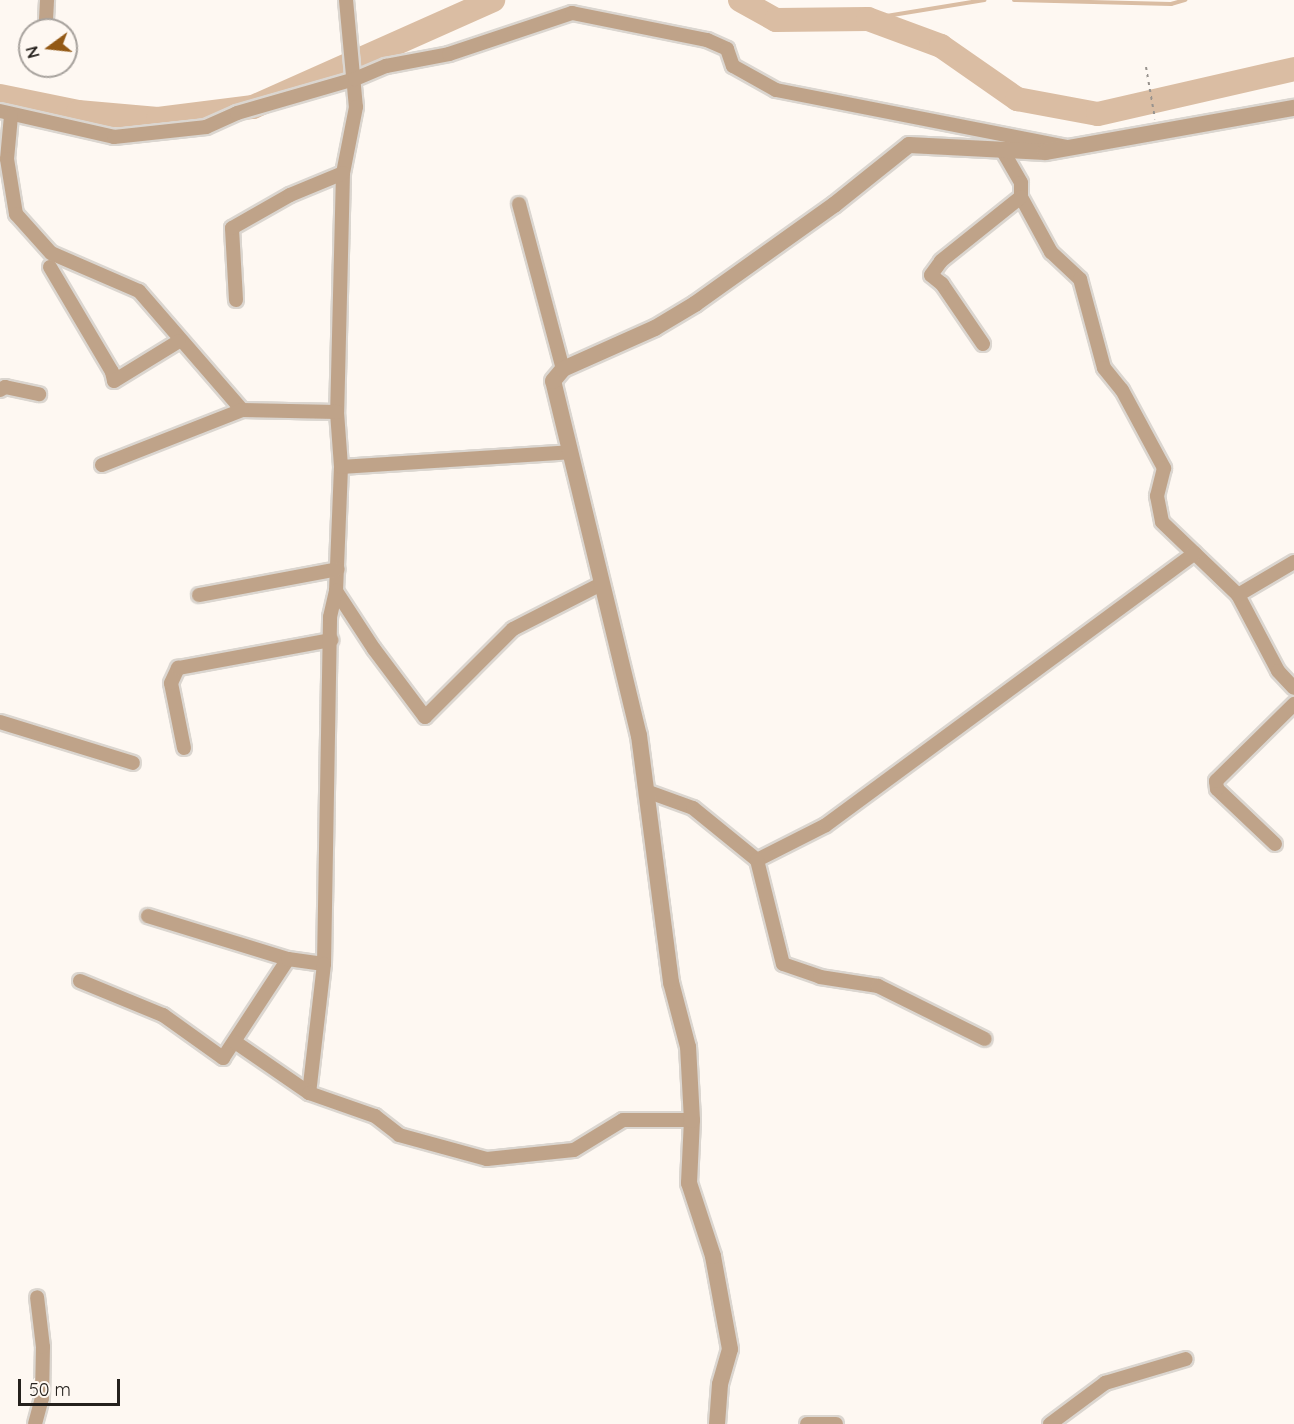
<!DOCTYPE html>
<style>
body{margin:0}
#map{position:relative;width:1294px;height:1424px;overflow:hidden;background:#fef8f2;font-family:Quicksand,sans-serif}
div>[style]{position:absolute}
.stream>*{height:4px;margin:-2px;padding:0 2px;transform-origin:2px;border-radius:2px;background:#dabda3}
.river>*{height:24px;margin:-12px;padding:0 12px;transform-origin:12px;border-radius:12px;background:#dabda3}
.path>*{height:2px;margin-top:-1px;transform-origin:0;background:repeating-linear-gradient(90deg,#98938e 0 3px,transparent 0 7.5px)}
.roads{filter:drop-shadow(2px 0 #dbd6d0) drop-shadow(-2px 0 #dbd6d0) drop-shadow(0 2px #dbd6d0) drop-shadow(0 -2px #dbd6d0)}
.minor>*{height:14px;margin:-7px;padding:0 7px;transform-origin:7px;border-radius:7px;background:#bfa389}
.tertiary>*{height:16px;margin:-8px;padding:0 8px;transform-origin:8px;border-radius:8px;background:#bfa389}
span{translate:-50% -50%;white-space:nowrap;text-align:center;line-height:1.15;-webkit-text-stroke:6px #fef8f2;paint-order:stroke}
.north{position:absolute;left:18px;top:18px;width:60px;height:60px;box-sizing:border-box;background:#fef8f2;border:2px solid #a7a29d;border-radius:50%;rotate:255deg;font-size:16px;font-weight:700;line-height:24px;text-align:center;color:#25211d}
.north::after{content:'';display:block;margin:auto;width:21px;height:27px;background:#935915;clip-path:polygon(50% 0,100% 100%,50% 72%,0 100%)}
.scale{position:absolute;left:18px;top:1379px;width:102px;height:27px;box-sizing:border-box;border:3px solid #25211d;border-top:0;padding-left:8px;font-size:18px;line-height:21px;white-space:nowrap;color:#25211d;-webkit-text-stroke:4px #fef8f2;paint-order:stroke}
</style>
<div id="map">
<div class="stream">
<i style="left:1014px;top:0;width:157px;rotate:1.5deg"></i>
<i style="left:1171px;top:4px;width:15px;rotate:-16deg"></i>
<i style="left:868px;top:19px;width:118px;rotate:-9.3deg"></i>
</div>
<div class="river">
<i style="left:740px;top:0;width:41px;rotate:29.1deg"></i>
<i style="left:776px;top:20px;width:92px;rotate:-0.6deg"></i>
<i style="left:868px;top:19px;width:78px;rotate:20.3deg"></i>
<i style="left:941px;top:46px;width:93px;rotate:34.9deg"></i>
<i style="left:1017px;top:99px;width:82px;rotate:10.5deg"></i>
<i style="left:1098px;top:114px;width:201px;rotate:-12.9deg"></i>
<i style="left:0;top:96px;width:80px;rotate:11.6deg"></i>
<i style="left:78px;top:112px;width:80px;rotate:5deg"></i>
<i style="left:158px;top:119px;width:96px;rotate:-7.2deg"></i>
<i style="left:253px;top:107px;width:263px;rotate:-24deg"></i>
</div>
<div class="path">
<i style="left:1146px;top:67px;width:53px;rotate:80.2deg"></i>
</div>
<div class="roads">
<div class="minor">
<i style="left:346px;top:0;width:107px;rotate:84.7deg"></i>
<i style="left:356px;top:107px;width:67px;rotate:101.1deg"></i>
<i style="left:343px;top:173px;width:239px;rotate:91.4deg"></i>
<i style="left:337px;top:412px;width:55px;rotate:85.8deg"></i>
<i style="left:341px;top:467px;width:124px;rotate:92.3deg"></i>
<i style="left:336px;top:591px;width:69px;rotate:56.8deg"></i>
<i style="left:374px;top:649px;width:85px;rotate:53.1deg"></i>
<i style="left:425px;top:717px;width:124px;rotate:-45deg"></i>
<i style="left:513px;top:629px;width:99px;rotate:-27.1deg"></i>
<i style="left:46px;top:20px;width:20px;rotate:-87deg"></i>
<i style="left:0;top:111px;width:117px;rotate:12.8deg"></i>
<i style="left:114px;top:137px;width:93px;rotate:-6.2deg"></i>
<i style="left:206px;top:127px;width:34px;rotate:-24deg"></i>
<i style="left:237px;top:113px;width:123px;rotate:-16.1deg"></i>
<i style="left:355px;top:79px;width:34px;rotate:-23deg"></i>
<i style="left:386px;top:66px;width:64px;rotate:-10.8deg"></i>
<i style="left:449px;top:54px;width:130px;rotate:-18.4deg"></i>
<i style="left:572px;top:13px;width:138px;rotate:11.3deg"></i>
<i style="left:707px;top:40px;width:22px;rotate:24deg"></i>
<i style="left:727px;top:49px;width:18px;rotate:71deg"></i>
<i style="left:733px;top:66px;width:49px;rotate:29.2deg"></i>
<i style="left:776px;top:90px;width:296px;rotate:11.1deg"></i>
<i style="left:11px;top:116px;width:43px;rotate:95.3deg"></i>
<i style="left:7px;top:159px;width:56px;rotate:80.7deg"></i>
<i style="left:16px;top:214px;width:52px;rotate:48.1deg"></i>
<i style="left:51px;top:253px;width:96px;rotate:23.4deg"></i>
<i style="left:139px;top:291px;width:157px;rotate:49.1deg"></i>
<i style="left:242px;top:410px;width:95px;rotate:1.2deg"></i>
<i style="left:1004px;top:153px;width:34px;rotate:60deg"></i>
<i style="left:1021px;top:183px;width:14px;rotate:90deg"></i>
<i style="left:1021px;top:197px;width:63px;rotate:61.4deg"></i>
<i style="left:1051px;top:252px;width:40px;rotate:43deg"></i>
<i style="left:1080px;top:279px;width:92px;rotate:74.9deg"></i>
<i style="left:1104px;top:368px;width:28px;rotate:51deg"></i>
<i style="left:1122px;top:390px;width:89px;rotate:61.7deg"></i>
<i style="left:1164px;top:468px;width:29px;rotate:104deg"></i>
<i style="left:1157px;top:496px;width:26px;rotate:79deg"></i>
<i style="left:1162px;top:522px;width:105px;rotate:43.8deg"></i>
<i style="left:1238px;top:595px;width:86px;rotate:62.2deg"></i>
<i style="left:1278px;top:671px;width:23px;rotate:47deg"></i>
<i style="left:519px;top:204px;width:171px;rotate:75.1deg"></i>
<i style="left:50px;top:267px;width:122px;rotate:59.4deg"></i>
<i style="left:112px;top:372px;width:9px;rotate:77deg"></i>
<i style="left:114px;top:381px;width:76px;rotate:-31.6deg"></i>
<i style="left:236px;top:300px;width:72px;rotate:-93.2deg"></i>
<i style="left:232px;top:228px;width:67px;rotate:-29.6deg"></i>
<i style="left:290px;top:195px;width:57px;rotate:-22.5deg"></i>
<i style="left:983px;top:344px;width:73px;rotate:-124.3deg"></i>
<i style="left:942px;top:284px;width:14px;rotate:-141deg"></i>
<i style="left:931px;top:275px;width:17px;rotate:-54deg"></i>
<i style="left:941px;top:261px;width:102px;rotate:-38.7deg"></i>
<i style="left:0;top:390px;width:6px;rotate:-31deg"></i>
<i style="left:5px;top:387px;width:35px;rotate:12deg"></i>
<i style="left:102px;top:465px;width:150px;rotate:-21.4deg"></i>
<i style="left:341px;top:467px;width:229px;rotate:-3.7deg"></i>
<i style="left:199px;top:595px;width:141px;rotate:-10.6deg"></i>
<i style="left:1238px;top:595px;width:65px;rotate:-30.5deg"></i>
<i style="left:0;top:722px;width:139px;rotate:17.1deg"></i>
<i style="left:184px;top:748px;width:66px;rotate:-101.3deg"></i>
<i style="left:171px;top:683px;width:17px;rotate:-65deg"></i>
<i style="left:178px;top:668px;width:156px;rotate:-10.4deg"></i>
<i style="left:646px;top:791px;width:50px;rotate:19.9deg"></i>
<i style="left:693px;top:808px;width:82px;rotate:39.1deg"></i>
<i style="left:757px;top:860px;width:77px;rotate:-26.9deg"></i>
<i style="left:826px;top:825px;width:458px;rotate:-36.4deg"></i>
<i style="left:1275px;top:844px;width:80px;rotate:-136.5deg"></i>
<i style="left:1217px;top:789px;width:8px;rotate:-97deg"></i>
<i style="left:1216px;top:781px;width:110px;rotate:-44.6deg"></i>
<i style="left:757px;top:860px;width:107px;rotate:76deg"></i>
<i style="left:783px;top:964px;width:39px;rotate:19deg"></i>
<i style="left:820px;top:977px;width:59px;rotate:8.8deg"></i>
<i style="left:878px;top:986px;width:119px;rotate:26.4deg"></i>
<i style="left:148px;top:916px;width:146px;rotate:17.1deg"></i>
<i style="left:324px;top:964px;width:347px;rotate:-89deg"></i>
<i style="left:330px;top:617px;width:27px;rotate:-77deg"></i>
<i style="left:80px;top:981px;width:90px;rotate:22.3deg"></i>
<i style="left:163px;top:1015px;width:74px;rotate:35.6deg"></i>
<i style="left:223px;top:1058px;width:118px;rotate:-56.7deg"></i>
<i style="left:288px;top:959px;width:36px;rotate:8deg"></i>
<i style="left:324px;top:964px;width:130px;rotate:96.6deg"></i>
<i style="left:235px;top:1042px;width:90px;rotate:34.6deg"></i>
<i style="left:309px;top:1093px;width:70px;rotate:19.2deg"></i>
<i style="left:375px;top:1116px;width:31px;rotate:38deg"></i>
<i style="left:399px;top:1135px;width:91px;rotate:15.3deg"></i>
<i style="left:487px;top:1159px;width:87px;rotate:-5.9deg"></i>
<i style="left:574px;top:1150px;width:57px;rotate:-31.5deg"></i>
<i style="left:623px;top:1120px;width:69px"></i>
<i style="left:35px;top:1424px;width:27px;rotate:-75deg"></i>
<i style="left:42px;top:1398px;width:51px;rotate:-88.9deg"></i>
<i style="left:43px;top:1347px;width:50px;rotate:-96.8deg"></i>
<i style="left:807px;top:1424px;width:29px"></i>
<i style="left:1050px;top:1424px;width:69px;rotate:-36.7deg"></i>
<i style="left:1105px;top:1383px;width:84px;rotate:-16.5deg"></i>
</div>
<div class="tertiary">
<i style="left:717px;top:1424px;width:40px;rotate:-85.7deg"></i>
<i style="left:720px;top:1384px;width:36px;rotate:-74deg"></i>
<i style="left:730px;top:1349px;width:95px;rotate:-100.4deg"></i>
<i style="left:713px;top:1256px;width:77px;rotate:-108.2deg"></i>
<i style="left:689px;top:1183px;width:63px;rotate:-87.3deg"></i>
<i style="left:692px;top:1120px;width:73px;rotate:-93.1deg"></i>
<i style="left:688px;top:1047px;width:67px;rotate:-104.7deg"></i>
<i style="left:671px;top:982px;width:248px;rotate:-97.4deg"></i>
<i style="left:639px;top:736px;width:365px;rotate:-103.6deg"></i>
<i style="left:553px;top:381px;width:16px;rotate:-50deg"></i>
<i style="left:563px;top:369px;width:101px;rotate:-24deg"></i>
<i style="left:655px;top:328px;width:47px;rotate:-31deg"></i>
<i style="left:695px;top:304px;width:171px;rotate:-35.5deg"></i>
<i style="left:834px;top:205px;width:96px;rotate:-38.7deg"></i>
<i style="left:909px;top:145px;width:137px;rotate:2.9deg"></i>
<i style="left:1046px;top:152px;width:252px;rotate:-10.1deg"></i>
</div>
</div>
<div class="north">N</div>
<div class="scale">50 m</div>
</div>
